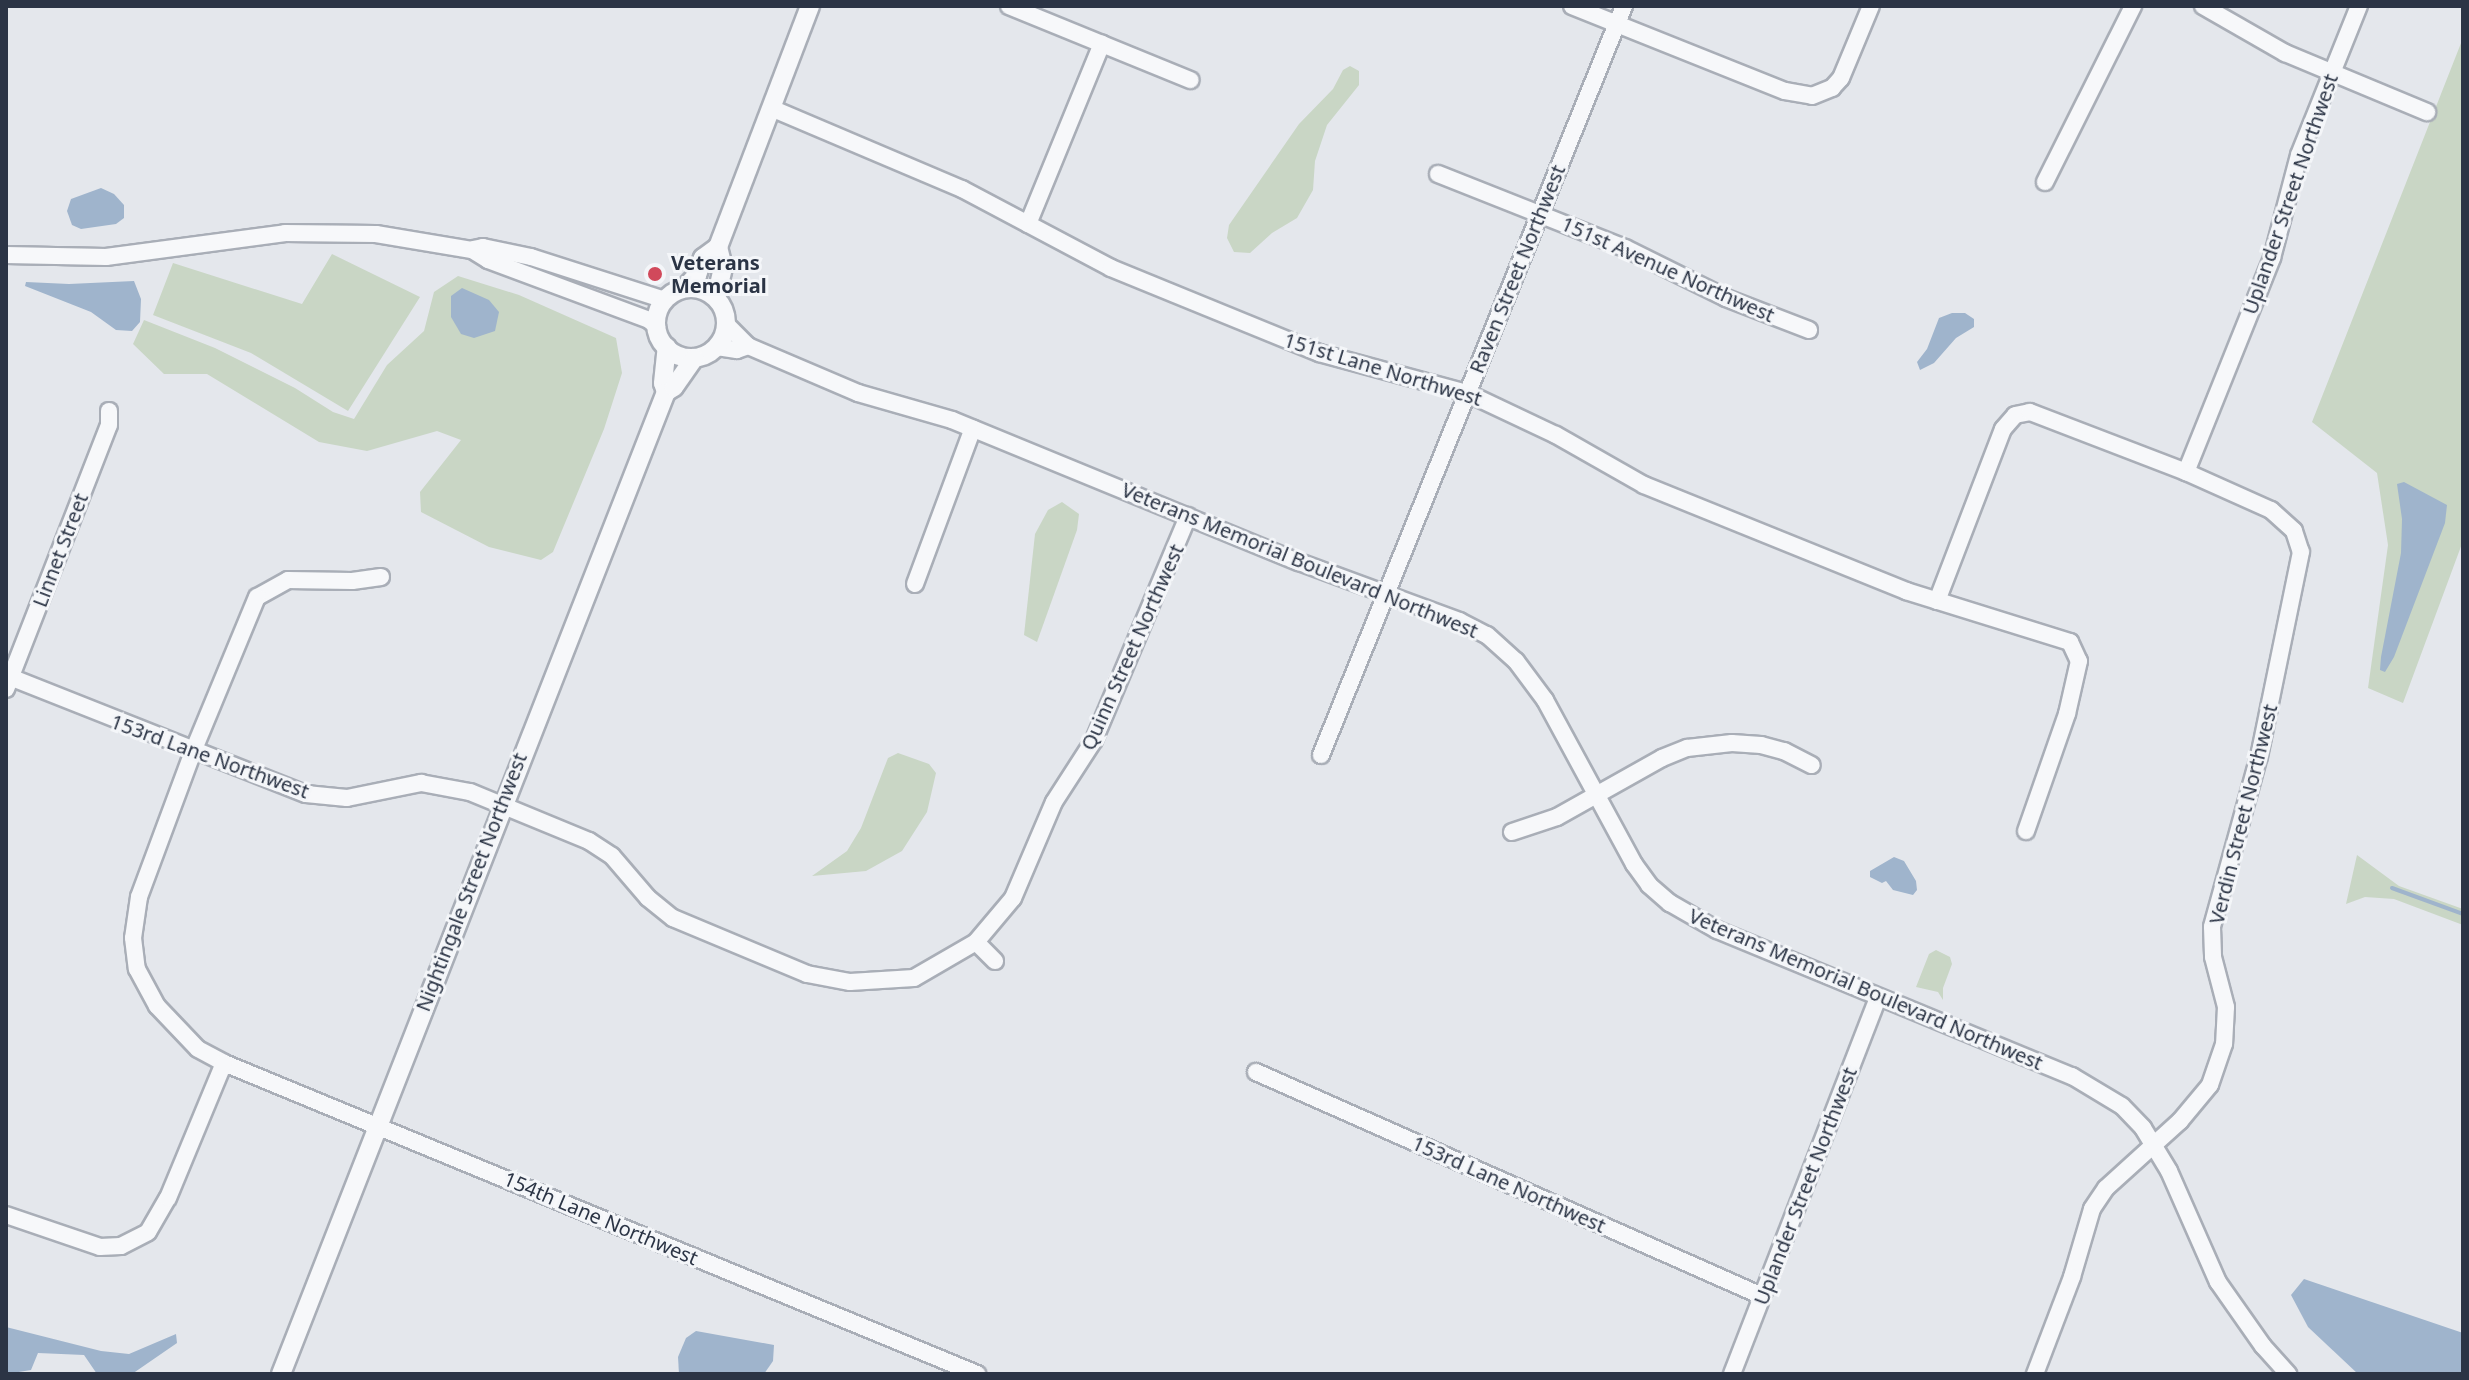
<!DOCTYPE html>
<style>
body{margin:0}
#map{position:relative;width:2469px;height:1380px;overflow:hidden;background:#e4e7ec;font-family:"Noto Sans",sans-serif}
div>[style]{position:absolute}
.green>*{inset:0;background:#c9d6c5}
.water>*{inset:0;background:#9fb4cc}
.stream>*{height:4px;margin:-2px;padding:0 2px;transform-origin:2px;border-radius:2px;background:#9fb4cc}
.roads{filter:drop-shadow(2px 0 #a9aeb7) drop-shadow(-2px 0 #a9aeb7) drop-shadow(0 2px #a9aeb7) drop-shadow(0 -2px #a9aeb7)}
.minor>*{height:16px;margin:-8px;padding:0 8px;transform-origin:8px;border-radius:8px;background:#f7f8fa}
.tertiary>*{height:18px;margin:-9px;padding:0 9px;transform-origin:9px;border-radius:9px;background:#f7f8fa}
.tertiary>.ring{margin:-9px;padding:0;box-sizing:content-box;background:none;border:18px solid #f7f8fa;border-radius:50%}
.dots>*{width:22px;height:22px;translate:-50% -50%;box-sizing:border-box;border:4px solid #f4f6f9;border-radius:50%}
span{translate:-50% -50%;white-space:nowrap;text-align:center;line-height:1.15;-webkit-text-stroke:6px #f4f6f9;paint-order:stroke}
.street-label{font-size:20px;color:#2b3445}
.poi-label{font-size:20px;color:#2b3445;font-weight:700}
.left{translate:0 -50%;text-align:left}
.frame{position:absolute;inset:0;border:8px solid #2b3445;pointer-events:none}
</style>
<div id="map">
<div class="green">
<i style="clip-path:polygon(2463px 38px,2463px 541px,2403px 703px,2368px 688px,2388px 545px,2377px 473px,2312px 422px)"></i>
<i style="clip-path:polygon(1350px 66px,1359px 71px,1359px 85px,1327px 125px,1315px 161px,1313px 190px,1297px 218px,1272px 233px,1250px 253px,1234px 252px,1227px 238px,1229px 225px,1299px 124px,1333px 89px,1343px 70px)"></i>
<i style="clip-path:polygon(332px 254px,420px 297px,348px 411px,251px 353px,153px 315px,173px 263px,302px 304px)"></i>
<i style="clip-path:polygon(458px 276px,519px 295px,616px 338px,622px 373px,604px 429px,553px 552px,541px 560px,489px 547px,421px 512px,420px 492px,461px 440px,437px 431px,367px 451px,319px 442px,207px 374px,164px 374px,133px 344px,144px 320px,215px 348px,295px 388px,333px 412px,354px 419px,387px 365px,424px 331px,434px 292px)"></i>
<i style="clip-path:polygon(1062px 502px,1079px 514px,1077px 530px,1037px 642px,1024px 635px,1035px 534px,1048px 510px)"></i>
<i style="clip-path:polygon(898px 753px,929px 764px,936px 773px,927px 812px,902px 851px,866px 871px,812px 876px,847px 851px,861px 828px,888px 758px)"></i>
<i style="clip-path:polygon(2357px 855px,2399px 886px,2463px 909px,2463px 925px,2394px 899px,2365px 897px,2346px 904px)"></i>
<i style="clip-path:polygon(1936px 950px,1950px 957px,1952px 964px,1943px 988px,1943px 1000px,1938px 992px,1916px 987px,1929px 954px)"></i>
</div>
<div class="water">
<i style="clip-path:polygon(101px 188px,114px 194px,124px 205px,124px 218px,116px 224px,81px 229px,72px 225px,67px 211px,71px 199px)"></i>
<i style="clip-path:polygon(134px 281px,141px 299px,140px 322px,132px 331px,116px 330px,91px 312px,25px 286px,26px 282px,69px 284px)"></i>
<i style="clip-path:polygon(462px 288px,489px 300px,499px 312px,495px 331px,474px 338px,461px 334px,451px 317px,451px 296px)"></i>
<i style="clip-path:polygon(1952px 313px,1965px 313px,1974px 319px,1974px 327px,1956px 338px,1934px 363px,1920px 370px,1917px 362px,1927px 349px,1939px 318px)"></i>
<i style="clip-path:polygon(2404px 482px,2447px 505px,2445px 523px,2394px 657px,2385px 672px,2380px 670px,2381px 657px,2401px 553px,2402px 519px,2397px 484px)"></i>
<i style="clip-path:polygon(1894px 857px,1904px 861px,1916px 881px,1917px 890px,1913px 895px,1893px 890px,1886px 881px,1882px 883px,1870px 877px,1870px 871px)"></i>
<i style="clip-path:polygon(2304px 1279px,2463px 1333px,2463px 1374px,2358px 1374px,2308px 1327px,2291px 1295px)"></i>
<i style="clip-path:polygon(6px 1327px,101px 1351px,129px 1354px,176px 1334px,177px 1343px,132px 1374px,97px 1374px,84px 1355px,38px 1353px,31px 1370px,6px 1374px)"></i>
<i style="clip-path:polygon(696px 1331px,774px 1345px,773px 1361px,764px 1374px,679px 1374px,678px 1357px,686px 1338px)"></i>
</div>
<div class="stream">
<i style="left:2392px;top:888px;width:76px;rotate:20.1deg"></i>
</div>
<div class="roads">
<div class="minor">
<i style="left:1009px;top:6px;width:196px;rotate:22.2deg"></i>
<i style="left:1572px;top:6px;width:229px;rotate:21.8deg"></i>
<i style="left:1785px;top:91px;width:27px;rotate:10deg"></i>
<i style="left:1812px;top:96px;width:22px;rotate:-22deg"></i>
<i style="left:1832px;top:88px;width:13px;rotate:-48deg"></i>
<i style="left:1841px;top:78px;width:78px;rotate:-67.4deg"></i>
<i style="left:2203px;top:6px;width:95px;rotate:29.8deg"></i>
<i style="left:2285px;top:53px;width:154px;rotate:22.6deg"></i>
<i style="left:771px;top:108px;width:207px;rotate:23deg"></i>
<i style="left:962px;top:189px;width:169px;rotate:27.9deg"></i>
<i style="left:1111px;top:268px;width:225px;rotate:22.2deg"></i>
<i style="left:1319px;top:353px;width:153px;rotate:15.1deg"></i>
<i style="left:1467px;top:393px;width:98px;rotate:25.3deg"></i>
<i style="left:1556px;top:435px;width:101px;rotate:29.6deg"></i>
<i style="left:1644px;top:485px;width:283px;rotate:22deg"></i>
<i style="left:1906px;top:591px;width:172px;rotate:17.3deg"></i>
<i style="left:2070px;top:642px;width:21px;rotate:65deg"></i>
<i style="left:2079px;top:661px;width:54px;rotate:102.8deg"></i>
<i style="left:2067px;top:714px;width:124px;rotate:109.3deg"></i>
<i style="left:1438px;top:174px;width:201px;rotate:21.6deg"></i>
<i style="left:1625px;top:248px;width:113px;rotate:26.3deg"></i>
<i style="left:1726px;top:298px;width:89px;rotate:21.1deg"></i>
<i style="left:2045px;top:182px;width:197px;rotate:-63.4deg"></i>
<i style="left:1028px;top:224px;width:195px;rotate:-67.7deg"></i>
<i style="left:473px;top:249px;width:10px;rotate:-11deg"></i>
<i style="left:483px;top:247px;width:49px;rotate:11.8deg"></i>
<i style="left:531px;top:257px;width:141px;rotate:17.8deg"></i>
<i style="left:6px;top:255px;width:100px;rotate:1.1deg"></i>
<i style="left:106px;top:257px;width:181px;rotate:-7.6deg"></i>
<i style="left:285px;top:233px;width:91px;rotate:0.6deg"></i>
<i style="left:376px;top:234px;width:97px;rotate:9.5deg"></i>
<i style="left:472px;top:250px;width:19px;rotate:32deg"></i>
<i style="left:488px;top:260px;width:172px;rotate:20.4deg"></i>
<i style="left:649px;top:320px;width:11px;rotate:41deg"></i>
<i style="left:726px;top:324px;width:31px;rotate:45deg"></i>
<i style="left:748px;top:346px;width:120px;rotate:23.1deg"></i>
<i style="left:858px;top:393px;width:98px;rotate:16deg"></i>
<i style="left:952px;top:420px;width:375px;rotate:22.3deg"></i>
<i style="left:1299px;top:562px;width:171px;rotate:20.2deg"></i>
<i style="left:1459px;top:621px;width:31px;rotate:27deg"></i>
<i style="left:1487px;top:635px;width:39px;rotate:42deg"></i>
<i style="left:1516px;top:661px;width:49px;rotate:53.4deg"></i>
<i style="left:1545px;top:700px;width:187px;rotate:61.5deg"></i>
<i style="left:1634px;top:864px;width:26px;rotate:54deg"></i>
<i style="left:1649px;top:885px;width:28px;rotate:41deg"></i>
<i style="left:1670px;top:903px;width:54px;rotate:29.9deg"></i>
<i style="left:1717px;top:930px;width:384px;rotate:22.4deg"></i>
<i style="left:2072px;top:1076px;width:58px;rotate:31deg"></i>
<i style="left:2122px;top:1106px;width:30px;rotate:46deg"></i>
<i style="left:2143px;top:1128px;width:50px;rotate:58.8deg"></i>
<i style="left:2169px;top:1171px;width:121px;rotate:66.2deg"></i>
<i style="left:2218px;top:1282px;width:78px;rotate:54.9deg"></i>
<i style="left:2263px;top:1346px;width:38px;rotate:48deg"></i>
<i style="left:717px;top:347px;width:20px;rotate:9deg"></i>
<i style="left:737px;top:350px;width:12px;rotate:-20deg"></i>
<i style="left:2186px;top:472px;width:231px;rotate:-68.1deg"></i>
<i style="left:2272px;top:258px;width:106px;rotate:-75.3deg"></i>
<i style="left:2299px;top:155px;width:161px;rotate:-68.1deg"></i>
<i style="left:381px;top:577px;width:29px;rotate:172deg"></i>
<i style="left:352px;top:581px;width:64px;rotate:-179.1deg"></i>
<i style="left:288px;top:580px;width:35px;rotate:151deg"></i>
<i style="left:257px;top:597px;width:165px;rotate:112.5deg"></i>
<i style="left:194px;top:749px;width:158px;rotate:110.4deg"></i>
<i style="left:139px;top:897px;width:41px;rotate:98.3deg"></i>
<i style="left:133px;top:938px;width:31px;rotate:83deg"></i>
<i style="left:137px;top:969px;width:42px;rotate:61.6deg"></i>
<i style="left:157px;top:1006px;width:59px;rotate:46.4deg"></i>
<i style="left:198px;top:1049px;width:30px;rotate:28deg"></i>
<i style="left:224px;top:1063px;width:815px;rotate:22.44deg"></i>
<i style="left:915px;top:584px;width:166px;rotate:-69.6deg"></i>
<i style="left:1937px;top:601px;width:184px;rotate:-69deg"></i>
<i style="left:2003px;top:429px;width:18px;rotate:-49deg"></i>
<i style="left:2015px;top:415px;width:15px;rotate:-11deg"></i>
<i style="left:2030px;top:412px;width:167px;rotate:21deg"></i>
<i style="left:2186px;top:472px;width:93px;rotate:24.1deg"></i>
<i style="left:2271px;top:510px;width:31px;rotate:42deg"></i>
<i style="left:2294px;top:531px;width:22px;rotate:72deg"></i>
<i style="left:2301px;top:552px;width:208px;rotate:101.6deg"></i>
<i style="left:2259px;top:756px;width:177px;rotate:105.4deg"></i>
<i style="left:2212px;top:927px;width:30px;rotate:88deg"></i>
<i style="left:2213px;top:957px;width:52px;rotate:75.4deg"></i>
<i style="left:2226px;top:1007px;width:37px;rotate:93deg"></i>
<i style="left:2224px;top:1044px;width:43px;rotate:108.9deg"></i>
<i style="left:2210px;top:1085px;width:47px;rotate:129.8deg"></i>
<i style="left:2180px;top:1121px;width:100px;rotate:137.8deg"></i>
<i style="left:2106px;top:1188px;width:25px;rotate:124deg"></i>
<i style="left:2092px;top:1209px;width:71px;rotate:106.4deg"></i>
<i style="left:2072px;top:1277px;width:104px;rotate:110.9deg"></i>
<i style="left:10px;top:677px;width:318px;rotate:21.6deg"></i>
<i style="left:306px;top:794px;width:41px;rotate:5.6deg"></i>
<i style="left:347px;top:798px;width:76px;rotate:-11.5deg"></i>
<i style="left:421px;top:783px;width:50px;rotate:10.4deg"></i>
<i style="left:470px;top:792px;width:129px;rotate:22.4deg"></i>
<i style="left:589px;top:841px;width:27px;rotate:33deg"></i>
<i style="left:612px;top:856px;width:55px;rotate:49.4deg"></i>
<i style="left:648px;top:898px;width:32px;rotate:39deg"></i>
<i style="left:673px;top:918px;width:145px;rotate:22.7deg"></i>
<i style="left:807px;top:974px;width:44px;rotate:10.5deg"></i>
<i style="left:850px;top:982px;width:64px;rotate:-3.6deg"></i>
<i style="left:914px;top:978px;width:72px;rotate:-30.1deg"></i>
<i style="left:976px;top:942px;width:57px;rotate:-49.9deg"></i>
<i style="left:1013px;top:898px;width:104px;rotate:-66.9deg"></i>
<i style="left:1054px;top:802px;width:74px;rotate:-57.2deg"></i>
<i style="left:1094px;top:740px;width:243px;rotate:-67.2deg"></i>
<i style="left:6px;top:689px;width:283px;rotate:-68.7deg"></i>
<i style="left:109px;top:425px;width:14px;rotate:-90deg"></i>
<i style="left:1321px;top:755px;width:808px;rotate:-67.97deg"></i>
<i style="left:1512px;top:832px;width:47px;rotate:-18.4deg"></i>
<i style="left:1557px;top:817px;width:120px;rotate:-29.3deg"></i>
<i style="left:1662px;top:758px;width:27px;rotate:-22deg"></i>
<i style="left:1687px;top:748px;width:45px;rotate:-6.3deg"></i>
<i style="left:1732px;top:743px;width:29px;rotate:4deg"></i>
<i style="left:1761px;top:745px;width:24px;rotate:15deg"></i>
<i style="left:1784px;top:751px;width:31px;rotate:27deg"></i>
<i style="left:976px;top:942px;width:27px;rotate:45deg"></i>
<i style="left:1256px;top:1072px;width:553px;rotate:23.88deg"></i>
<i style="left:6px;top:1215px;width:99px;rotate:18.8deg"></i>
<i style="left:100px;top:1247px;width:21px;rotate:-3deg"></i>
<i style="left:121px;top:1246px;width:30px;rotate:-27deg"></i>
<i style="left:148px;top:1232px;width:39px;rotate:-60deg"></i>
<i style="left:168px;top:1198px;width:146px;rotate:-67.5deg"></i>
<i style="left:1732px;top:1374px;width:403px;rotate:-68.8deg"></i>
</div>
<div class="tertiary">
<i style="left:685px;top:288px;width:18px;rotate:-47deg"></i>
<i style="left:697px;top:275px;width:18px;rotate:-71deg"></i>
<i style="left:703px;top:258px;width:19px;rotate:-36deg"></i>
<i class="ring" style="left:656px;top:288px;width:52px;height:52px"></i>
<i style="left:716px;top:298px;width:32px;rotate:-77deg"></i>
<i style="left:723px;top:267px;width:21px;rotate:-104deg"></i>
<i style="left:718px;top:247px;width:258px;rotate:-69.1deg"></i>
<i style="left:666px;top:392px;width:9px;rotate:-108deg"></i>
<i style="left:663px;top:383px;width:36px;rotate:-84deg"></i>
<i style="left:281px;top:1374px;width:1055px;rotate:-68.59deg"></i>
<i style="left:666px;top:392px;width:9px;rotate:-32deg"></i>
<i style="left:674px;top:387px;width:35px;rotate:-55deg"></i>
</div>
</div>
<div class="dots">
<i style="left:655px;top:274px;background:#d1495b"></i>
</div>
<div class="street-label">
<span style="left:2290px;top:194px;rotate:-71deg">Uplander Street Northwest</span>
<span style="left:1517px;top:269px;rotate:-68deg">Raven Street Northwest</span>
<span style="left:1668px;top:269px;rotate:24deg">151st Avenue Northwest</span>
<span style="left:1383px;top:369px;rotate:17deg">151st Lane Northwest</span>
<span style="left:60px;top:550px;rotate:-69deg">Linnet Street</span>
<span style="left:1300px;top:560px;rotate:22deg">Veterans Memorial Boulevard Northwest</span>
<span style="left:1132px;top:647px;rotate:-66deg">Quinn Street Northwest</span>
<span style="left:210px;top:756px;rotate:20deg">153rd Lane Northwest</span>
<span style="left:2243px;top:814px;rotate:-76deg">Verdin Street Northwest</span>
<span style="left:471px;top:882px;rotate:-69deg">Nightingale Street Northwest</span>
<span style="left:1866px;top:989px;rotate:23deg">Veterans Memorial Boulevard Northwest</span>
<span style="left:1509px;top:1184px;rotate:24deg">153rd Lane Northwest</span>
<span style="left:1805px;top:1186px;rotate:-69deg">Uplander Street Northwest</span>
<span style="left:601px;top:1218px;rotate:23deg">154th Lane Northwest</span>
</div>
<div class="poi-label">
<span class="left" style="left:671px;top:274px">Veterans<br>Memorial</span>
</div>
<div class="frame"></div>
</div>
